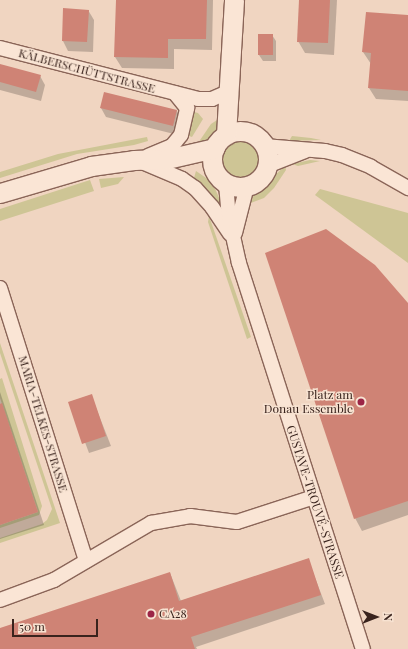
<!DOCTYPE html>
<meta charset="utf-8">
<style>
body{margin:0}
#map{position:relative;width:408px;height:649px;overflow:hidden;background:#f0d5c1;font-family:"Playfair Display",serif}
div>[style]{position:absolute}
.green>*{inset:0;background:#cec595}
.round{border-radius:50%}
.shadow>*{inset:0;background:#0003}
.building>*{inset:0;background:#cf8375}
.roads{filter:drop-shadow(1px 0 #8a6558) drop-shadow(-1px 0 #8a6558) drop-shadow(0 1px #8a6558) drop-shadow(0 -1px #8a6558)}
.street>*{height:14px;margin:-7px;padding:0 7px;transform-origin:7px;border-radius:7px;background:#fae5d5}
.secondary>*{height:19px;margin:-9.5px;padding:0 9.5px;transform-origin:9.5px;border-radius:9.5px;background:#fae5d5}
.secondary>.ring{margin:-9.5px;padding:0;box-sizing:content-box;background:none;border:19px solid #fae5d5;border-radius:50%}
.dots>*{width:11px;height:11px;translate:-50% -50%;box-sizing:border-box;border:2px solid #f7e2d1;border-radius:50%}
span{translate:-50% -50%;white-space:nowrap;text-align:center;line-height:1.15;-webkit-text-stroke:3px #f7e2d1;paint-order:stroke}
.street-label{font-size:12px;color:#39231d}
.poi-label{font-size:12px;color:#39231d}
.right{translate:-100% -50%;text-align:right}
.left{translate:0 -50%;text-align:left}
.north{position:absolute;left:356px;top:597px;width:40px;height:40px;-webkit-text-stroke:3px #f7e2d1;paint-order:stroke;rotate:90deg;font-size:11px;font-weight:700;line-height:16px;text-align:center;color:#39231d}
.north::after{content:'';display:block;margin:auto;width:14px;height:18px;background:#39231d;clip-path:polygon(50% 0,100% 100%,50% 72%,0 100%)}
.scale{position:absolute;left:12px;top:619px;width:86px;height:18px;box-sizing:border-box;border:2px solid #39231d;border-top:0;padding-left:5px;font-size:12px;line-height:14px;white-space:nowrap;color:#39231d;-webkit-text-stroke:3px #f7e2d1;paint-order:stroke}
</style>
<div id="map">
<div class="green">
<i style="clip-path:polygon(194px 112px,198px 113px,203px 119px,192px 137px,189px 136px)"></i>
<i style="clip-path:polygon(220px 118px,219px 126px,211px 138px,196px 146px,211px 124px)"></i>
<i style="clip-path:polygon(292px 136px,311px 138px,321px 140px,289px 141px)"></i>
<i style="clip-path:polygon(147px 137px,148px 141px,134px 145px,77px 154px,0 178px,0 172px,58px 154px)"></i>
<i class="round" style="left:219px;top:138px;width:42px;height:42px"></i>
<i style="clip-path:polygon(310px 160px,320px 161px,298px 166px,292px 164px)"></i>
<i style="clip-path:polygon(285px 166px,286px 170px,274px 188px,264px 198px,248px 204px,255px 193px)"></i>
<i style="clip-path:polygon(196px 171px,212px 182px,221px 202px,215px 203px,194px 178px)"></i>
<i style="clip-path:polygon(124px 177px,118px 184px,101px 188px,99px 179px)"></i>
<i style="clip-path:polygon(90px 180px,94px 191px,0 221px,0 209px)"></i>
<i style="clip-path:polygon(320px 189px,408px 213px,408px 263px,315px 195px)"></i>
<i style="clip-path:polygon(209px 216px,251px 337px,247px 339px,208px 222px)"></i>
<i style="clip-path:polygon(0 343px,60px 523px,0 543px,0 538px,42px 524px,47px 520px,52px 509px,0 353px)"></i>
<i style="clip-path:polygon(2px 378px,42px 506px,39px 515px,0 528px,0 525px,38px 512px,0 398px,0 379px)"></i>
</div>
<div class="shadow">
<i style="clip-path:polygon(117px 0,213px 0,212px 50px,174px 49px,174px 69px,122px 68px,115px 57px)"></i>
<i style="clip-path:polygon(301px 0,337px 0,334px 55px,305px 53px,298px 41px)"></i>
<i style="clip-path:polygon(88px 10px,94px 20px,93px 52px,68px 51px,63px 41px)"></i>
<i style="clip-path:polygon(367px 13px,408px 16px,408px 101px,376px 99px,369px 88px,371px 64px,363px 52px)"></i>
<i style="clip-path:polygon(272px 35px,276px 41px,276px 61px,263px 61px,259px 55px)"></i>
<i style="clip-path:polygon(0 65px,40px 76px,45px 85px,41px 101px,0 90px)"></i>
<i style="clip-path:polygon(101px 108px,177px 111px,182px 120px,178px 135px,106px 117px)"></i>
<i style="clip-path:polygon(408px 305px,408px 515px,362px 531px,355px 518px)"></i>
<i style="clip-path:polygon(0 392px,44px 525px,0 539px)"></i>
<i style="clip-path:polygon(91px 395px,111px 446px,89px 453px,70px 402px)"></i>
<i style="clip-path:polygon(308px 559px,325px 604px,196px 647px,197px 649px,0 649px,0 629px,170px 573px,181px 601px)"></i>
</div>
<div class="building">
<i style="clip-path:polygon(116px 0,207px 0,206px 39px,168px 39px,168px 58px,114px 57px)"></i>
<i style="clip-path:polygon(299px 0,330px 0,328px 43px,297px 42px)"></i>
<i style="clip-path:polygon(63px 8px,89px 10px,87px 42px,62px 41px)"></i>
<i style="clip-path:polygon(366px 12px,408px 15px,408px 91px,368px 88px,371px 53px,362px 52px)"></i>
<i style="clip-path:polygon(258px 34px,273px 34px,273px 55px,258px 55px)"></i>
<i style="clip-path:polygon(0 64px,41px 75px,36px 92px,0 82px)"></i>
<i style="clip-path:polygon(104px 92px,177px 110px,173px 126px,100px 108px)"></i>
<i style="clip-path:polygon(326px 229px,375px 265px,408px 303px,408px 501px,354px 519px,265px 253px)"></i>
<i style="clip-path:polygon(92px 394px,106px 436px,82px 444px,68px 402px)"></i>
<i style="clip-path:polygon(2px 403px,38px 512px,0 525px,0 404px)"></i>
<i style="clip-path:polygon(309px 558px,321px 595px,191px 637px,195px 649px,0 649px,0 628px,170px 572px,179px 601px)"></i>
</div>
<div class="roads">
<div class="street">
<i style="left:0;top:48px;width:204px;rotate:14.4deg"></i>
<i style="left:198px;top:99px;width:14px"></i>
<i style="left:212px;top:99px;width:17px;rotate:-24deg"></i>
<i style="left:264px;top:146px;width:61px;rotate:4.7deg"></i>
<i style="left:325px;top:151px;width:17px;rotate:13deg"></i>
<i style="left:342px;top:155px;width:31px;rotate:22deg"></i>
<i style="left:371px;top:167px;width:43px;rotate:29.6deg"></i>
<i style="left:148px;top:156px;width:26px;rotate:-23deg"></i>
<i style="left:172px;top:146px;width:14px;rotate:-51deg"></i>
<i style="left:181px;top:135px;width:28px;rotate:-77deg"></i>
<i style="left:187px;top:108px;width:19px;rotate:-129deg"></i>
<i style="left:142px;top:162px;width:43px;rotate:23deg"></i>
<i style="left:182px;top:179px;width:16px;rotate:35deg"></i>
<i style="left:195px;top:188px;width:25px;rotate:48deg"></i>
<i style="left:212px;top:207px;width:32px;rotate:56deg"></i>
<i style="left:267px;top:166px;width:41px;rotate:-21.5deg"></i>
<i style="left:226px;top:184px;width:34px;rotate:85deg"></i>
<i style="left:229px;top:218px;width:46px;rotate:77.5deg"></i>
<i style="left:239px;top:263px;width:405px;rotate:72.2deg"></i>
<i style="left:235px;top:233px;width:49px;rotate:-75.7deg"></i>
<i style="left:0;top:288px;width:286px;rotate:72.5deg"></i>
<i style="left:0;top:600px;width:58px;rotate:-20.3deg"></i>
<i style="left:54px;top:580px;width:113px;rotate:-30.4deg"></i>
<i style="left:151px;top:523px;width:40px;rotate:-10deg"></i>
<i style="left:190px;top:516px;width:47px;rotate:7.3deg"></i>
<i style="left:237px;top:522px;width:81px;rotate:-18deg"></i>
</div>
<div class="secondary">
<i class="ring" style="left:212px;top:131px;width:37px;height:37px"></i>
<i style="left:226px;top:135px;width:135px;rotate:-86.6deg"></i>
<i style="left:0;top:193px;width:95px;rotate:-16.5deg"></i>
<i style="left:91px;top:166px;width:43px;rotate:-7.9deg"></i>
<i style="left:134px;top:160px;width:33px;rotate:-2deg"></i>
<i style="left:167px;top:159px;width:49px;rotate:-12.9deg"></i>
</div>
</div>
<div class="dots">
<i style="left:361px;top:402px;background:#9c2546"></i>
<i style="left:151px;top:614px;background:#9c2546"></i>
</div>
<div class="street-label">
<span style="left:87px;top:71px;rotate:15deg">KÄLBERSCHÜTTSTRASSE</span>
<span style="left:43px;top:424px;rotate:73deg">MARIA-TELKES-STRASSE</span>
<span style="left:315px;top:502px;rotate:72deg">GUSTAVE-TROUVÉ-STRASSE</span>
</div>
<div class="poi-label">
<span class="right" style="left:353px;top:402px">Platz am<br>Donau Essemble</span>
<span class="left" style="left:159px;top:614px">CA28</span>
</div>
<div class="north">N</div>
<div class="scale">50 m</div>
</div>
